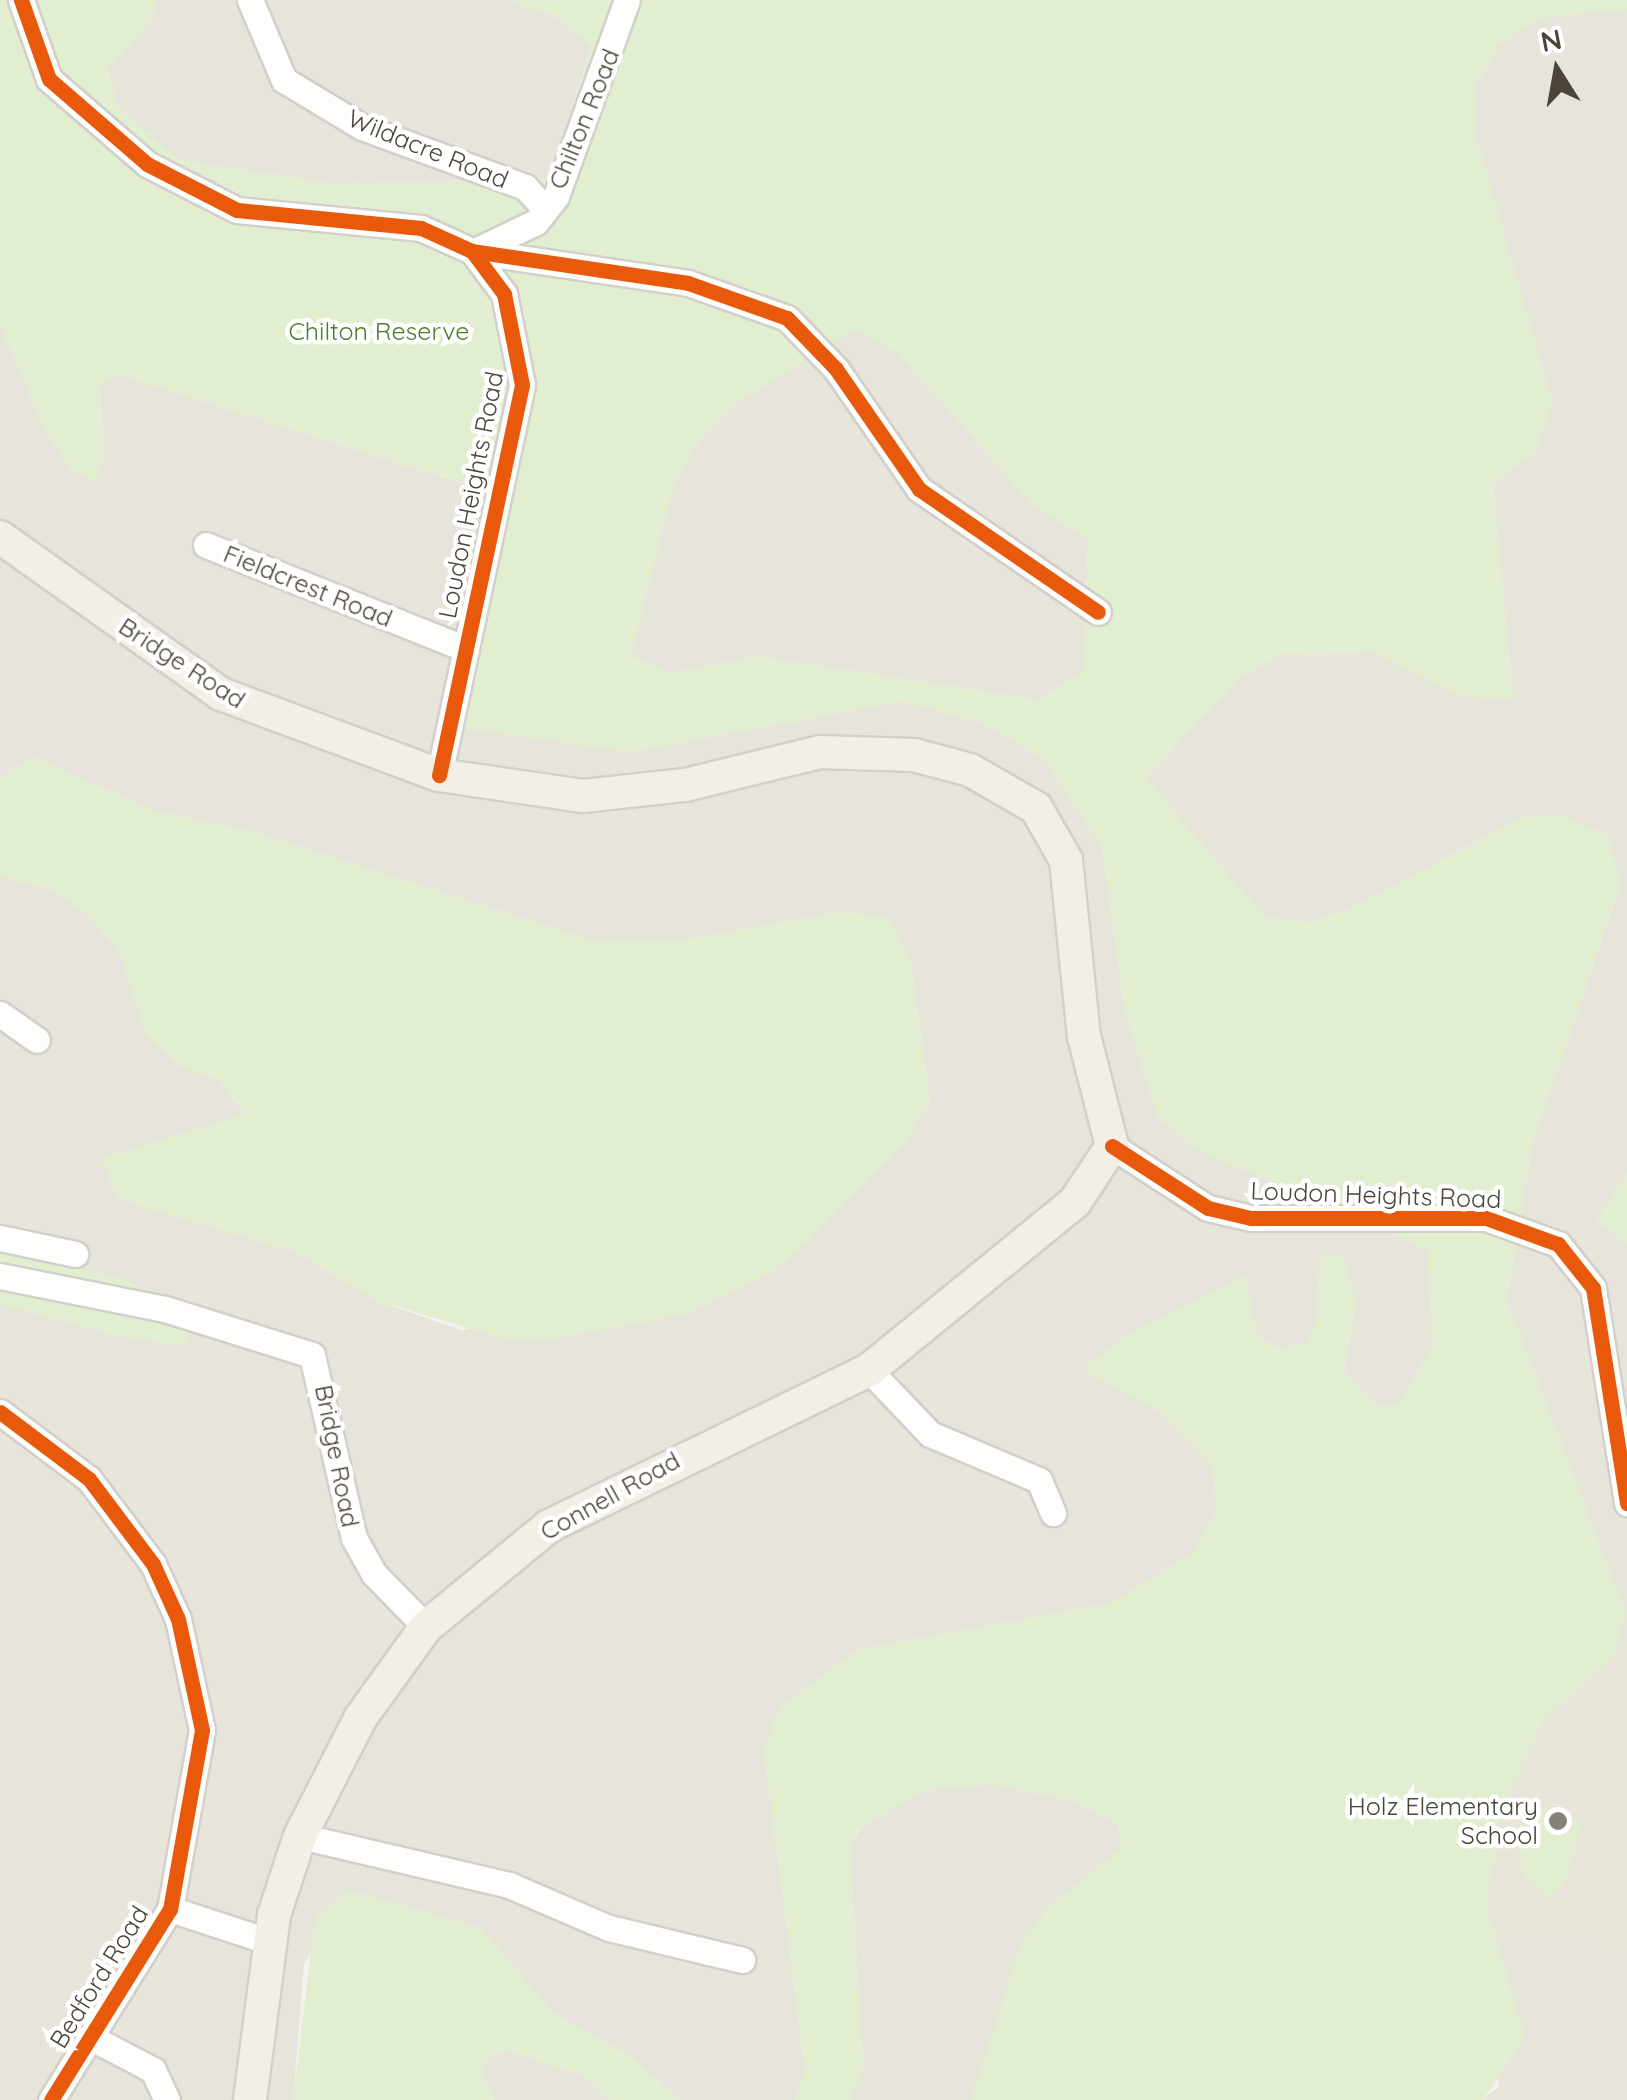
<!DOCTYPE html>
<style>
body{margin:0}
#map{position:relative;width:1627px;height:2100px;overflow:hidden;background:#f4f2ee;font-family:Quicksand,sans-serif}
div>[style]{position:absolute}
.residential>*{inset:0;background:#e7e4dc}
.education>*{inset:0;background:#eae5da}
.green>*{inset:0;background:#e1eecf}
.roads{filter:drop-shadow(2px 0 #d2d0cb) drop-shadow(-2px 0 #d2d0cb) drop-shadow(0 2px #d2d0cb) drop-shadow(0 -2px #d2d0cb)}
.minor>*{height:25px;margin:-12.5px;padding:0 12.5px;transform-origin:12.5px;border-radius:12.5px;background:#fdfdfc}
.major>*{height:32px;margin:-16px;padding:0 16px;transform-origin:16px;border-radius:16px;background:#f2efe6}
.cycleway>*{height:15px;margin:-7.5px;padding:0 7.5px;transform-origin:7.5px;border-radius:7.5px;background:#e8590c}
.dots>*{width:28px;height:28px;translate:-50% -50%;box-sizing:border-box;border:5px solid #fff;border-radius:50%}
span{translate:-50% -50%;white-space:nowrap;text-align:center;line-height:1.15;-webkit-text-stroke:9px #fff;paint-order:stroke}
.street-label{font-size:25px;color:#4b4439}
.park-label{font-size:25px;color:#4a7f2a}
.poi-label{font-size:25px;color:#4b4439}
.right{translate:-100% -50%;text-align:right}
.north{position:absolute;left:1507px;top:20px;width:100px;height:100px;-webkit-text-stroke:8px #fff;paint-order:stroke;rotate:349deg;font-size:28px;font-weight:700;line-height:40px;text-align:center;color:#4b4439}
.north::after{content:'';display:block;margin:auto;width:35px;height:45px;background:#4b4439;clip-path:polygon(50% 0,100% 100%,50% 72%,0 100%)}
</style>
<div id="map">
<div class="residential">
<i style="clip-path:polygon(156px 0,505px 0,551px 14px,592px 46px,549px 179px,517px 194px,460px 180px,338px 184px,178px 160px,118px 108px,107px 68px,154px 18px)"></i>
<i style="clip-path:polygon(1586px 9px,1627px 9px,1627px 1174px,1597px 1221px,1627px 1244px,1627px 2100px,1483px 2100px,1499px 2086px,1486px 1904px,1625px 1612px,1507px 1301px,1532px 1144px,1621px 883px,1523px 817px,1355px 906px,1308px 923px,1264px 917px,1145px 778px,1240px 677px,1281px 654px,1376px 653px,1462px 696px,1513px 699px,1493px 483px,1537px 450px,1476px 135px,1476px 85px,1498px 46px,1536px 19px)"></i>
<i style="clip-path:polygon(0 323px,44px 429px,94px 482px,104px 458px,100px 387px,117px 374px,507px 497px,629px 752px,903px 701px,983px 723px,1045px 760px,1102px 846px,1125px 1011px,1159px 1119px,1197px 1149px,1427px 1249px,1433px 1346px,1397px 1406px,1374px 1404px,1344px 1371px,1356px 1302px,1320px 1257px,1316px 1326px,1304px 1344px,1278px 1348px,1257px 1337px,1245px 1276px,1083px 1368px,1160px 1412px,1212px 1463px,1217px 1512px,1195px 1551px,1111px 1603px,857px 1650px,764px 1750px,805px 2070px,795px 2100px,679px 2100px,633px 2058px,552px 2012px,481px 1928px,349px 1890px,304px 1964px,293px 2100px,0 2100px,0 1304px,181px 1346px,0 1247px,0 876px,55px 890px,90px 918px,119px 950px,146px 1034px,179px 1065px,219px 1080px,246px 1115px,102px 1158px,118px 1199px,295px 1252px,378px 1301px,461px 1330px,773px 1272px,905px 1141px,930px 1101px,910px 958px,840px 912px,690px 939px,591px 940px,257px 833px,155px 811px,32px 757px,0 778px)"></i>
<i style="clip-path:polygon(855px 330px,897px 352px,1031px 503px,1088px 540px,1084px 670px,1038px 700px,758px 656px,671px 673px,630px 656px,674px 483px,699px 441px,734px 404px)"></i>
<i style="clip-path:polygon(993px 1784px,1074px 1802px,1119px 1825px,1121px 1849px,1049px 1906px,971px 2100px,850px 2100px,863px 2066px,850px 1849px,860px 1828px,921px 1791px)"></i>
<i style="clip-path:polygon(511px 2052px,581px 2075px,611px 2100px,494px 2100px,482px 2076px,488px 2055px)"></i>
</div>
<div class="education">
<i style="clip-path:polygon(1627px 1637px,1627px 1954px,1478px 1938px,1501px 1703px)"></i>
</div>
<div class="green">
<i style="clip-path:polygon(evenodd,0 0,156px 0,154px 18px,107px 69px,118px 108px,178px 160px,338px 184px,460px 180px,517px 194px,549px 179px,592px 46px,551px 14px,505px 0,1627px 0,1627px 9px,1536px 19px,1498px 46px,1476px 85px,1476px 135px,1553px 402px,1537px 450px,1493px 483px,1513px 699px,1462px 696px,1376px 653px,1281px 654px,1240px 677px,1145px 778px,1265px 917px,1308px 923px,1355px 906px,1523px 817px,1566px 816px,1607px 835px,1621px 882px,1532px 1144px,1507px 1301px,1625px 1612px,1614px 1657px,1543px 1720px,1504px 1803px,1486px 1904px,1525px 2038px,1483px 2100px,971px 2100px,1020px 1947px,1049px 1906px,1121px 1848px,1119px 1825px,1074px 1802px,993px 1784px,921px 1791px,859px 1828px,850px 1849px,863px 2066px,850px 2100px,795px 2100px,805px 2070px,764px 1750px,781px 1706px,857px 1650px,1111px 1603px,1195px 1551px,1217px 1512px,1212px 1463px,1160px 1412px,1082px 1369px,1124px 1336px,1245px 1275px,1257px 1337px,1278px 1348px,1304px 1344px,1316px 1325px,1320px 1256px,1343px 1256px,1356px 1302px,1344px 1371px,1374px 1404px,1397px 1406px,1433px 1346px,1427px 1250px,1197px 1149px,1159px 1119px,1125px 1011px,1102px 846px,1045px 760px,983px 723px,903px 701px,629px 752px,458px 728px,506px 496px,117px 374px,100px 388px,104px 458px,94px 482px,72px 471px,44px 429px,0 323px,0 0,855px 331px,897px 352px,1031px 503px,1088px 540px,1084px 670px,1038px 700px,758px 656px,671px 673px,631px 656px,674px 483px,699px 441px,734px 404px,855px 331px)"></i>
<i style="clip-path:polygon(32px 757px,155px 811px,257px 833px,591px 940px,690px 939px,840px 912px,889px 917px,910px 958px,930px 1101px,905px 1141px,807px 1243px,773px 1272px,686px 1314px,548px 1340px,505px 1339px,378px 1301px,295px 1252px,118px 1199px,102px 1158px,246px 1114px,219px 1080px,179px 1065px,145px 1034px,119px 950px,90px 918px,55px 890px,0 876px,0 778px)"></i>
<i style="clip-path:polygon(1627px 1174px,1627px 1244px,1597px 1221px)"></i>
<i style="clip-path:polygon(0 1247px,128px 1281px,167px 1300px,191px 1338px,182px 1346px,114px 1336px,0 1304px)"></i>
<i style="clip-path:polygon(1538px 1805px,1548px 1820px,1553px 1812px,1582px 1824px,1564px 1886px,1546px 1897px,1524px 1877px,1515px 1829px)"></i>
<i style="clip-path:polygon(349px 1890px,481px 1928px,552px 2012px,633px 2058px,679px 2100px,611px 2100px,581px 2075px,511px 2052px,488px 2056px,482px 2076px,494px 2100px,293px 2100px,315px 1918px)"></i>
</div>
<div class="roads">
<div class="minor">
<i style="left:21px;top:0;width:84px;rotate:70.5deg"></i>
<i style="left:49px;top:79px;width:130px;rotate:40.9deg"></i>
<i style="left:147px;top:164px;width:101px;rotate:27.1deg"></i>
<i style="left:237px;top:210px;width:185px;rotate:5.6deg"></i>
<i style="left:421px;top:228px;width:56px;rotate:24.3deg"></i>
<i style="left:472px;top:251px;width:54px;rotate:53.3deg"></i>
<i style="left:504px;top:294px;width:93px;rotate:78.8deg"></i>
<i style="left:522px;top:385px;width:399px;rotate:102deg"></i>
<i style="left:250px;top:0;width:87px;rotate:67deg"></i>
<i style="left:284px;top:80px;width:91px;rotate:31.1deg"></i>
<i style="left:362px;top:127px;width:174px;rotate:20.2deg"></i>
<i style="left:525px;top:187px;width:25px;rotate:47deg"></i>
<i style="left:477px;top:250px;width:65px;rotate:-25.4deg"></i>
<i style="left:536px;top:222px;width:33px;rotate:-52deg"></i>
<i style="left:556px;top:196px;width:208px;rotate:-70.1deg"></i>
<i style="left:472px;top:251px;width:218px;rotate:8.4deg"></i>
<i style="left:688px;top:283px;width:105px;rotate:19.5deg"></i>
<i style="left:787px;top:318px;width:71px;rotate:46.1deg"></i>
<i style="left:836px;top:369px;width:146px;rotate:55.3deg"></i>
<i style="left:919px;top:489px;width:217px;rotate:34.5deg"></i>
<i style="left:206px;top:545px;width:280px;rotate:21.8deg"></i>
<i style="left:0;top:1014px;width:45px;rotate:35.1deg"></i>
<i style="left:1112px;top:1146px;width:114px;rotate:32.9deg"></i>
<i style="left:1208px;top:1208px;width:44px;rotate:13.1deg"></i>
<i style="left:1251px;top:1218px;width:235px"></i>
<i style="left:1486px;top:1218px;width:77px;rotate:19.9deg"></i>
<i style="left:1558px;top:1244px;width:56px;rotate:51.5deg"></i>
<i style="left:1593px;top:1288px;width:218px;rotate:81deg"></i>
<i style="left:0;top:1238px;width:77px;rotate:12deg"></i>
<i style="left:0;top:1276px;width:168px;rotate:11.3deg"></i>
<i style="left:165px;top:1309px;width:154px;rotate:17.4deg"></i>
<i style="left:312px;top:1355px;width:188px;rotate:77.1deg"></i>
<i style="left:354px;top:1538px;width:41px;rotate:60.9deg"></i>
<i style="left:374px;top:1574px;width:74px;rotate:45.5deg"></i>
<i style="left:869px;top:1370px;width:88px;rotate:46.4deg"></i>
<i style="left:930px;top:1434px;width:118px;rotate:22.9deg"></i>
<i style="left:1039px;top:1480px;width:36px;rotate:67deg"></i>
<i style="left:0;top:1412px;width:111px;rotate:37deg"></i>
<i style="left:89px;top:1479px;width:106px;rotate:53deg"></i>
<i style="left:153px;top:1564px;width:60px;rotate:65.6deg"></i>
<i style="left:178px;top:1619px;width:114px;rotate:77.8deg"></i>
<i style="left:202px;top:1730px;width:182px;rotate:100.1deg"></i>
<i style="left:170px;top:1909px;width:225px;rotate:121.9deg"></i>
<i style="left:300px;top:1836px;width:215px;rotate:13.2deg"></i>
<i style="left:509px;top:1885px;width:109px;rotate:23.3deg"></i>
<i style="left:609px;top:1928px;width:137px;rotate:13.5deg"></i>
<i style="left:170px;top:1909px;width:106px;rotate:18.1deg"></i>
<i style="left:92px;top:2038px;width:69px;rotate:27.7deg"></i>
<i style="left:153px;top:2070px;width:33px;rotate:65deg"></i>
</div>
<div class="major">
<i style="left:0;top:537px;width:271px;rotate:35.4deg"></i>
<i style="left:221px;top:694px;width:233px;rotate:20.4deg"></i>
<i style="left:439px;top:775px;width:146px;rotate:8.3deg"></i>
<i style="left:583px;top:796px;width:103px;rotate:-6.2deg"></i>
<i style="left:685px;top:785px;width:139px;rotate:-13.7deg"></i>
<i style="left:820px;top:752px;width:94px;rotate:1.8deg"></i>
<i style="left:914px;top:755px;width:58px;rotate:15deg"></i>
<i style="left:970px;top:770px;width:76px;rotate:29.9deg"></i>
<i style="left:1036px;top:808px;width:60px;rotate:60deg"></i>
<i style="left:1066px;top:860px;width:177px;rotate:84.2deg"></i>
<i style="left:1084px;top:1036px;width:114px;rotate:75.7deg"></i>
<i style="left:1112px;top:1146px;width:67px;rotate:123.5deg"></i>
<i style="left:1075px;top:1202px;width:266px;rotate:140.8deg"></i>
<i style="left:869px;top:1370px;width:356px;rotate:154deg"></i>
<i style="left:549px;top:1526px;width:159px;rotate:140.6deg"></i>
<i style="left:426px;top:1627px;width:111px;rotate:125.8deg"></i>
<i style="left:361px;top:1717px;width:134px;rotate:117.1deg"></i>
<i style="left:300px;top:1836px;width:83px;rotate:108.2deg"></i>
<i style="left:274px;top:1915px;width:187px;rotate:97.4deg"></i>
</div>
</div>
<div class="cycleway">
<i style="left:21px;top:0;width:84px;rotate:70.5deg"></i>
<i style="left:49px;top:79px;width:130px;rotate:40.9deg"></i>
<i style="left:147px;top:164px;width:101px;rotate:27.1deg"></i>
<i style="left:237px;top:210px;width:185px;rotate:5.6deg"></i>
<i style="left:421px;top:228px;width:56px;rotate:24.3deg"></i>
<i style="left:472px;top:251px;width:54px;rotate:53.3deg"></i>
<i style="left:504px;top:294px;width:93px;rotate:78.8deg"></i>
<i style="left:522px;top:385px;width:399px;rotate:102deg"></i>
<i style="left:472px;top:251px;width:218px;rotate:8.4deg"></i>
<i style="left:688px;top:283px;width:105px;rotate:19.5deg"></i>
<i style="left:787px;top:318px;width:71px;rotate:46.1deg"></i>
<i style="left:836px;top:369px;width:146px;rotate:55.3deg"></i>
<i style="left:919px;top:489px;width:217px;rotate:34.5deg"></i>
<i style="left:1112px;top:1146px;width:114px;rotate:32.9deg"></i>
<i style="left:1208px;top:1208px;width:44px;rotate:13.1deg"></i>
<i style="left:1251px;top:1218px;width:235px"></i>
<i style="left:1486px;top:1218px;width:77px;rotate:19.9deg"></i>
<i style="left:1558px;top:1244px;width:56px;rotate:51.5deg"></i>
<i style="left:1593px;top:1288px;width:218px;rotate:81deg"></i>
<i style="left:0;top:1412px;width:111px;rotate:37deg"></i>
<i style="left:89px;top:1479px;width:106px;rotate:53deg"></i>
<i style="left:153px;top:1564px;width:60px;rotate:65.6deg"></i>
<i style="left:178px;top:1619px;width:114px;rotate:77.8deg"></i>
<i style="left:202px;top:1730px;width:182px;rotate:100.1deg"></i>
<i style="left:170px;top:1909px;width:225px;rotate:121.9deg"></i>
</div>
<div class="dots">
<i style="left:1558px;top:1821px;background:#868178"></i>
</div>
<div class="street-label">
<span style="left:584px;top:119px;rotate:-68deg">Chilton Road</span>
<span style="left:428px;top:149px;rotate:22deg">Wildacre Road</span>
<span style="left:471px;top:495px;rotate:-79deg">Loudon Heights Road</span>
<span style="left:308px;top:586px;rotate:22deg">Fieldcrest Road</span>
<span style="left:182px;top:663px;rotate:33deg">Bridge Road</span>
<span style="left:1376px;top:1195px;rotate:2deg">Loudon Heights Road</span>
<span style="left:337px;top:1456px;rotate:79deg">Bridge Road</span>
<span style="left:610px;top:1496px;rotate:-29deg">Connell Road</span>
<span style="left:99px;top:1977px;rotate:-58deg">Bedford Road</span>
</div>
<div class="park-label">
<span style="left:379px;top:331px">Chilton Reserve</span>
</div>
<div class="poi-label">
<span class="right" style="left:1538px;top:1821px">Holz Elementary<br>School</span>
</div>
<div class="north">N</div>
</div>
